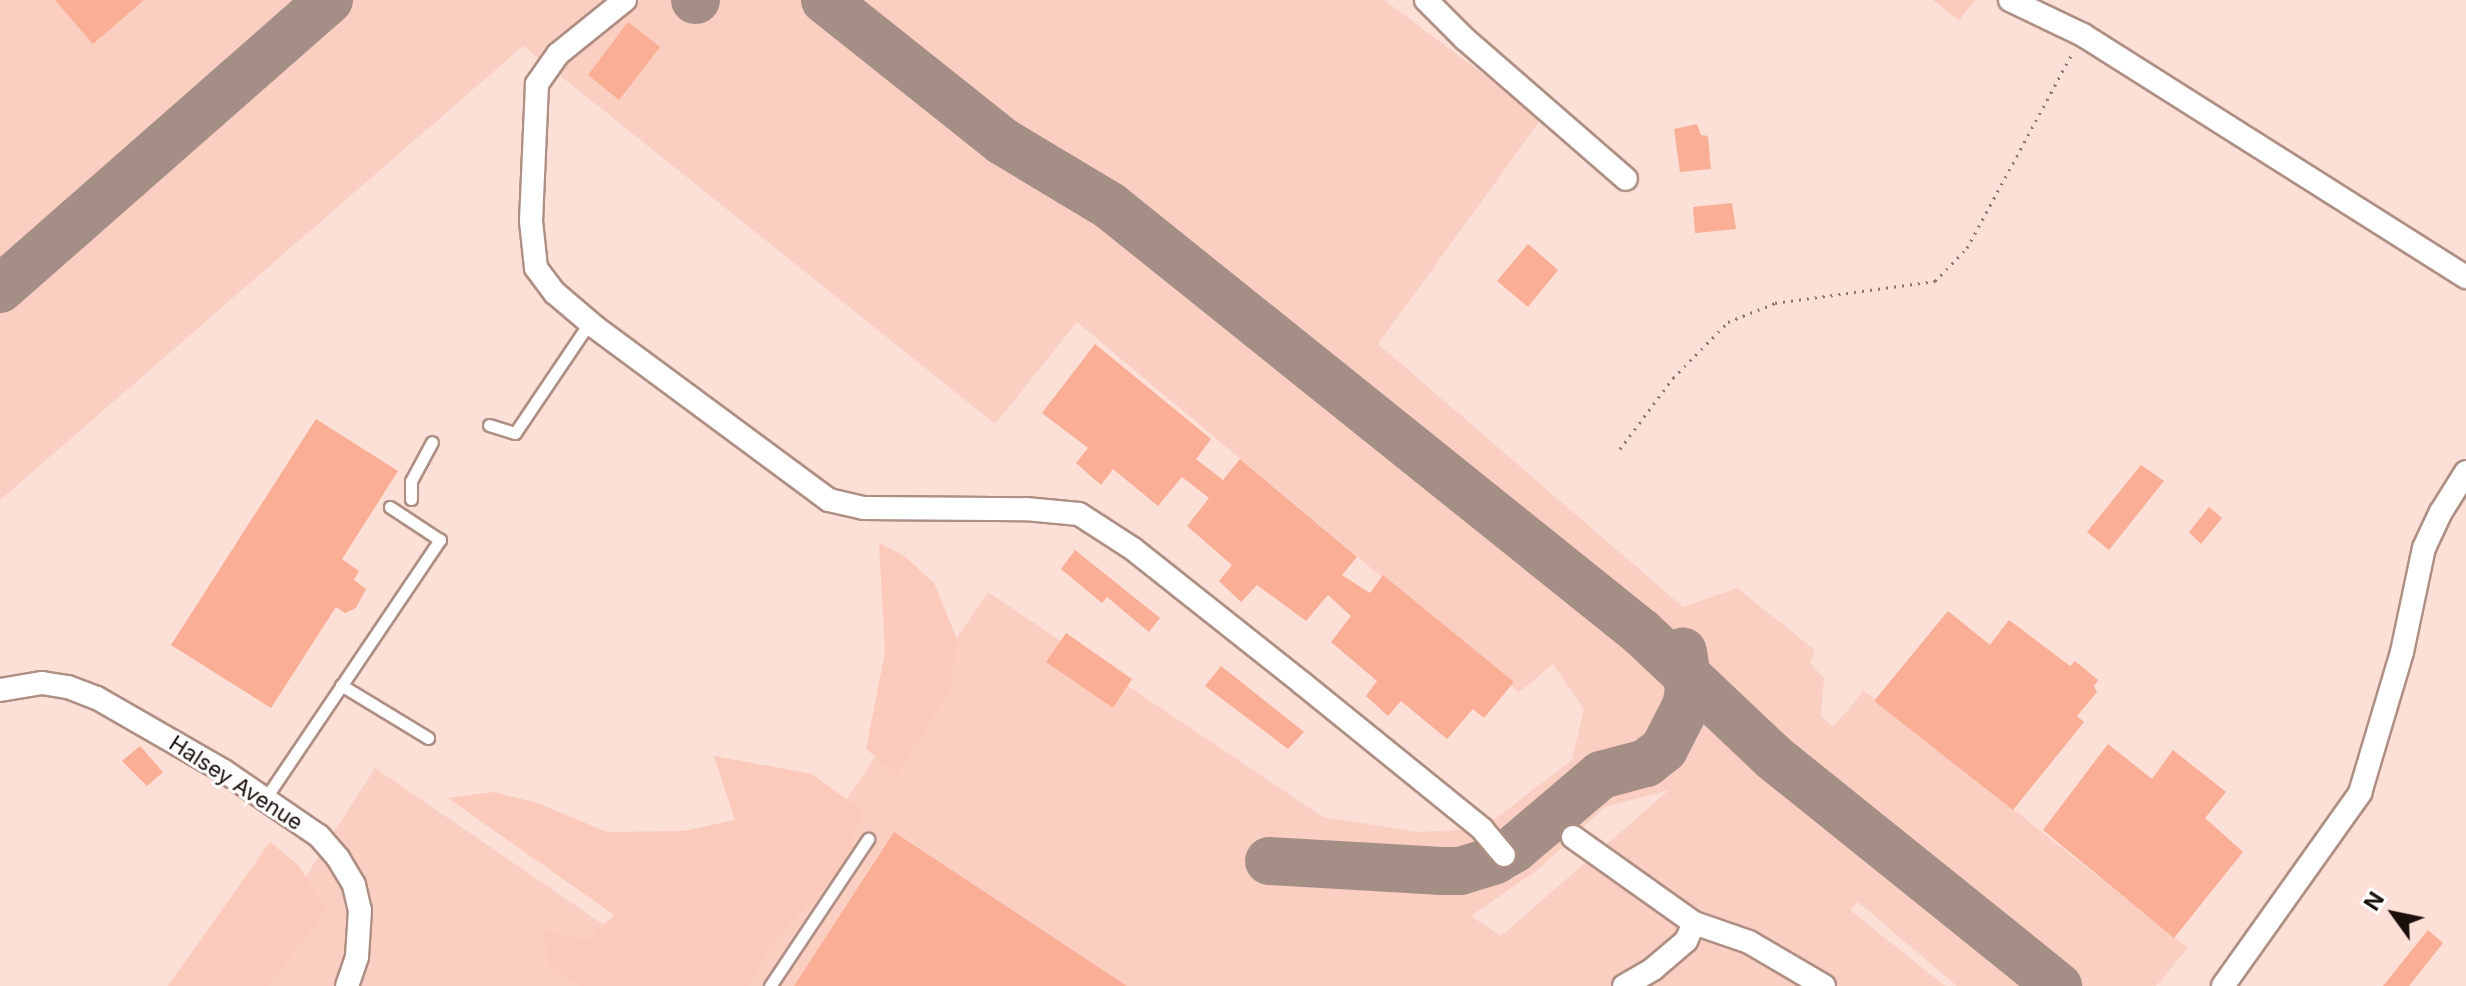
<!DOCTYPE html>
<style>
body{margin:0}
#map{position:relative;width:2466px;height:986px;overflow:hidden;background:#fcdfd6;font-family:Inter,sans-serif}
div>[style]{position:absolute}
.built>*{inset:0;background:#facfc1}
.green>*{inset:0;background:#fccaba}
.taxiway>*{height:48px;margin:-24px;padding:0 24px;transform-origin:24px;border-radius:24px;background:#a48e86}
.building>*{inset:0;background:#faae95}
.path>*{height:3px;margin-top:-1.5px;transform-origin:0;background:repeating-linear-gradient(90deg,#8b7771 0 2px,transparent 0 8px)}
.roads{filter:drop-shadow(2px 0 #af8f84) drop-shadow(-2px 0 #af8f84) drop-shadow(0 2px #af8f84) drop-shadow(0 -2px #af8f84)}
.lane>*{height:11px;margin:-5.5px;padding:0 5.5px;transform-origin:5.5px;border-radius:5.5px;background:#fff}
.street>*{height:22px;margin:-11px;padding:0 11px;transform-origin:11px;border-radius:11px;background:#fff}
span{translate:-50% -50%;white-space:nowrap;text-align:center;line-height:1.15;-webkit-text-stroke:6px #fff;paint-order:stroke}
.street-label{font-size:22px;color:#1b100c}
.north{position:absolute;left:2354px;top:874px;width:80px;height:80px;-webkit-text-stroke:6px #fff;paint-order:stroke;rotate:303deg;font-size:22px;font-weight:700;line-height:32px;text-align:center;color:#1b100c}
.north::after{content:'';display:block;margin:auto;width:28px;height:36px;background:#1b100c;clip-path:polygon(50% 0,100% 100%,50% 72%,0 100%)}
</style>
<div id="map">
<div class="built">
<i style="clip-path:polygon(evenodd,0 0,1384px 0,1542px 118px,1378px 344px,1683px 607px,1737px 588px,1815px 650px,1810px 663px,1824px 678px,1821px 716px,1833px 727px,1864px 691px,2188px 948px,2156px 986px,1957px 986px,1858px 902px,1850px 910px,1945px 986px,719px 986px,988px 592px,1323px 817px,1418px 832px,1482px 829px,1572px 760px,1584px 709px,1553px 664px,1519px 692px,1077px 322px,995px 424px,523px 46px,0 500px,0 0,1669px 790px,1501px 936px,1471px 916px,1540px 868px,1605px 807px,1669px 790px)"></i>
<i style="clip-path:polygon(375px 768px,693px 986px,236px 986px)"></i>
</div>
<div class="green">
<i style="clip-path:polygon(1933px 0,1975px 0,1959px 20px)"></i>
<i style="clip-path:polygon(879px 543px,904px 556px,934px 583px,956px 637px,951px 689px,897px 774px,866px 749px,885px 653px)"></i>
<i style="clip-path:polygon(714px 756px,812px 774px,863px 811px,844px 866px,773px 942px,748px 986px,581px 986px,549px 965px,543px 930px,586px 941px,614px 915px,448px 798px,493px 792px,537px 803px,607px 832px,684px 831px,735px 820px)"></i>
<i style="clip-path:polygon(270px 842px,299px 866px,326px 910px,268px 986px,168px 986px)"></i>
</div>
<div class="taxiway">
<i style="left:695px;top:0;width:1px"></i>
<i style="left:825px;top:0;width:226px;rotate:38.5deg"></i>
<i style="left:1002px;top:141px;width:126px;rotate:31deg"></i>
<i style="left:1110px;top:206px;width:681px;rotate:38.74deg"></i>
<i style="left:1641px;top:632px;width:182px;rotate:43.4deg"></i>
<i style="left:1773px;top:757px;width:366px;rotate:38.8deg"></i>
<i style="left:0;top:289px;width:438px;rotate:-41.3deg"></i>
<i style="left:1269px;top:861px;width:173px;rotate:3.3deg"></i>
<i style="left:1442px;top:871px;width:18px"></i>
<i style="left:1460px;top:871px;width:37px;rotate:-17deg"></i>
<i style="left:1495px;top:860px;width:22px;rotate:-30deg"></i>
<i style="left:1514px;top:849px;width:114px;rotate:-40.4deg"></i>
<i style="left:1601px;top:775px;width:47px;rotate:-14.9deg"></i>
<i style="left:1646px;top:763px;width:23px;rotate:-38deg"></i>
<i style="left:1664px;top:749px;width:48px;rotate:-62.9deg"></i>
<i style="left:1686px;top:706px;width:16px;rotate:-79deg"></i>
<i style="left:1689px;top:690px;width:39px;rotate:-99deg"></i>
</div>
<div class="building">
<i style="clip-path:polygon(55px 0,144px 0,93px 44px)"></i>
<i style="clip-path:polygon(628px 22px,660px 47px,619px 100px,588px 75px)"></i>
<i style="clip-path:polygon(1697px 124px,1701px 135px,1708px 136px,1711px 169px,1680px 172px,1674px 129px)"></i>
<i style="clip-path:polygon(1732px 203px,1736px 229px,1695px 233px,1693px 207px)"></i>
<i style="clip-path:polygon(1528px 244px,1558px 270px,1528px 307px,1497px 281px)"></i>
<i style="clip-path:polygon(1095px 344px,1211px 439px,1196px 459px,1223px 480px,1240px 459px,1357px 557px,1342px 575px,1370px 593px,1383px 575px,1514px 682px,1484px 718px,1473px 709px,1447px 739px,1401px 701px,1388px 716px,1366px 696px,1377px 681px,1331px 642px,1351px 616px,1328px 595px,1306px 621px,1257px 585px,1241px 602px,1219px 581px,1232px 565px,1187px 526px,1209px 498px,1182px 477px,1158px 506px,1113px 469px,1101px 485px,1076px 463px,1088px 448px,1042px 413px)"></i>
<i style="clip-path:polygon(316px 419px,398px 471px,342px 559px,359px 571px,354px 580px,366px 589px,356px 608px,345px 613px,336px 607px,271px 708px,171px 645px)"></i>
<i style="clip-path:polygon(2141px 465px,2164px 481px,2109px 550px,2087px 532px)"></i>
<i style="clip-path:polygon(2209px 507px,2222px 518px,2201px 544px,2189px 532px)"></i>
<i style="clip-path:polygon(1075px 550px,1160px 618px,1149px 632px,1107px 597px,1102px 603px,1061px 569px)"></i>
<i style="clip-path:polygon(1948px 611px,1990px 645px,2009px 620px,2070px 666px,2075px 661px,2098px 680px,2094px 686px,2097px 692px,2077px 716px,2084px 722px,2013px 810px,1874px 701px)"></i>
<i style="clip-path:polygon(1066px 633px,1132px 679px,1113px 708px,1046px 662px)"></i>
<i style="clip-path:polygon(1221px 666px,1304px 732px,1288px 749px,1205px 686px)"></i>
<i style="clip-path:polygon(2108px 744px,2152px 779px,2173px 750px,2226px 792px,2205px 818px,2243px 852px,2174px 938px,2043px 830px)"></i>
<i style="clip-path:polygon(140px 746px,163px 772px,147px 786px,122px 761px)"></i>
<i style="clip-path:polygon(894px 832px,1127px 986px,794px 986px)"></i>
<i style="clip-path:polygon(2428px 930px,2443px 943px,2409px 986px,2383px 986px)"></i>
</div>
<div class="path">
<i style="left:1620px;top:449px;width:89px;rotate:-53.3deg"></i>
<i style="left:1673px;top:378px;width:78px;rotate:-45.5deg"></i>
<i style="left:1728px;top:322px;width:51px;rotate:-22deg"></i>
<i style="left:1775px;top:303px;width:162px;rotate:-7.8deg"></i>
<i style="left:1935px;top:281px;width:46px;rotate:-45.9deg"></i>
<i style="left:1967px;top:248px;width:223px;rotate:-61.6deg"></i>
</div>
<div class="roads">
<div class="lane">
<i style="left:489px;top:425px;width:27px;rotate:17deg"></i>
<i style="left:515px;top:433px;width:134px;rotate:-56deg"></i>
<i style="left:411px;top:499px;width:18px;rotate:-90deg"></i>
<i style="left:411px;top:481px;width:44px;rotate:-61.7deg"></i>
<i style="left:341px;top:685px;width:102px;rotate:31.3deg"></i>
<i style="left:265px;top:799px;width:313px;rotate:-56deg"></i>
<i style="left:440px;top:540px;width:60px;rotate:-146.6deg"></i>
<i style="left:770px;top:986px;width:177px;rotate:-56.3deg"></i>
</div>
<div class="street">
<i style="left:625px;top:0;width:86px;rotate:141.1deg"></i>
<i style="left:558px;top:54px;width:37px;rotate:125deg"></i>
<i style="left:537px;top:84px;width:137px;rotate:92.5deg"></i>
<i style="left:531px;top:221px;width:47px;rotate:83.9deg"></i>
<i style="left:536px;top:268px;width:31px;rotate:53deg"></i>
<i style="left:555px;top:293px;width:52px;rotate:40.4deg"></i>
<i style="left:595px;top:327px;width:291px;rotate:36.5deg"></i>
<i style="left:829px;top:500px;width:36px;rotate:13deg"></i>
<i style="left:864px;top:508px;width:162px;rotate:0.4deg"></i>
<i style="left:1026px;top:509px;width:53px;rotate:5.4deg"></i>
<i style="left:1079px;top:514px;width:64px;rotate:32.9deg"></i>
<i style="left:1133px;top:549px;width:216px;rotate:38.4deg"></i>
<i style="left:1302px;top:683px;width:232px;rotate:39deg"></i>
<i style="left:1482px;top:829px;width:34px;rotate:50deg"></i>
<i style="left:1426px;top:0;width:55px;rotate:45deg"></i>
<i style="left:1465px;top:39px;width:213px;rotate:41deg"></i>
<i style="left:2010px;top:0;width:81px;rotate:25.6deg"></i>
<i style="left:2083px;top:35px;width:453px;rotate:32.3deg"></i>
<i style="left:0;top:690px;width:43px;rotate:-9.5deg"></i>
<i style="left:42px;top:683px;width:26px;rotate:9deg"></i>
<i style="left:68px;top:687px;width:31px;rotate:21deg"></i>
<i style="left:97px;top:698px;width:146px;rotate:29.9deg"></i>
<i style="left:224px;top:771px;width:115px;rotate:34.4deg"></i>
<i style="left:319px;top:836px;width:29px;rotate:49deg"></i>
<i style="left:338px;top:858px;width:31px;rotate:59deg"></i>
<i style="left:354px;top:885px;width:26px;rotate:77deg"></i>
<i style="left:360px;top:910px;width:47px;rotate:93.7deg"></i>
<i style="left:357px;top:957px;width:31px;rotate:109deg"></i>
<i style="left:1573px;top:837px;width:148px;rotate:35.4deg"></i>
<i style="left:1694px;top:923px;width:58px;rotate:19.1deg"></i>
<i style="left:1749px;top:942px;width:87px;rotate:30.4deg"></i>
<i style="left:1624px;top:986px;width:34px;rotate:-30deg"></i>
<i style="left:1653px;top:969px;width:43px;rotate:-40.3deg"></i>
<i style="left:1686px;top:941px;width:20px;rotate:-66deg"></i>
<i style="left:2223px;top:986px;width:237px;rotate:-54.6deg"></i>
<i style="left:2360px;top:793px;width:147px;rotate:-73.4deg"></i>
<i style="left:2402px;top:652px;width:106px;rotate:-78.1deg"></i>
<i style="left:2424px;top:548px;width:40px;rotate:-65deg"></i>
<i style="left:2441px;top:512px;width:47px;rotate:-58deg"></i>
</div>
</div>
<div class="street-label">
<span style="left:236px;top:783px;rotate:33deg">Halsey Avenue</span>
</div>
<div class="north">N</div>
</div>
